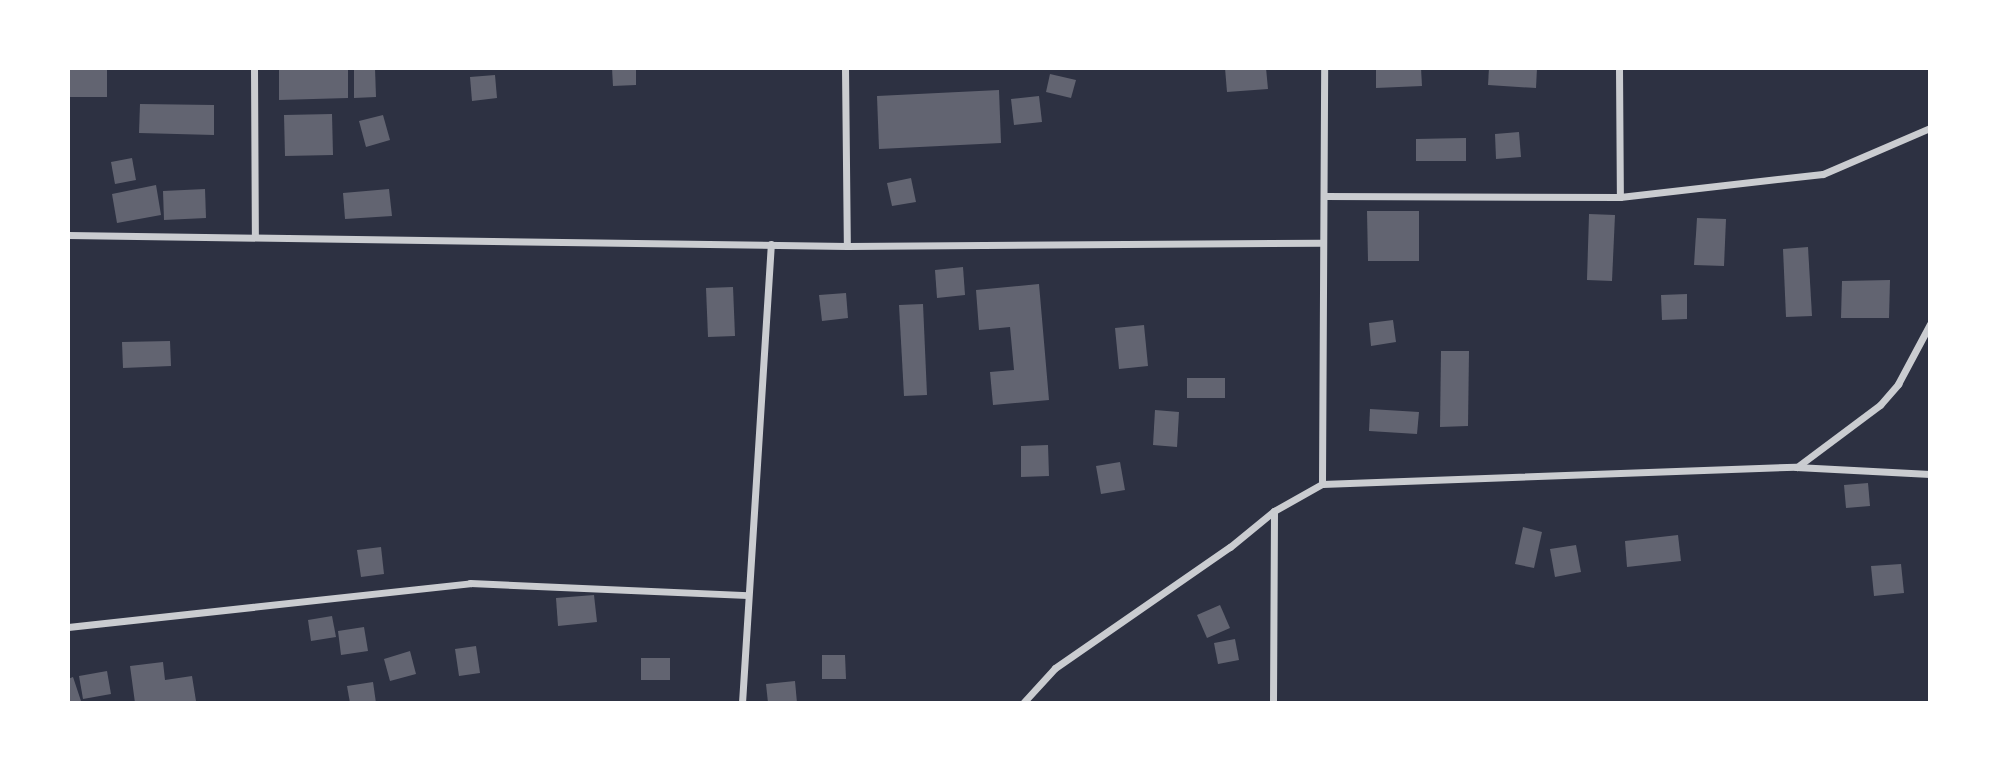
<!DOCTYPE html>
<style>
body{margin:0}
#map{position:relative;width:1998px;height:771px;overflow:hidden;background:#2d3142;font-family:Figtree,sans-serif}
div>[style]{position:absolute}
.building>*{inset:0;background:#626471}
.minor>*{height:7px;margin:-3.5px;padding:0 3.5px;transform-origin:3.5px;border-radius:3.5px;background:#caccd0}
span{translate:-50% -50%;white-space:nowrap;text-align:center;line-height:1.15;-webkit-text-stroke:6px #fff;paint-order:stroke}
.frame{position:absolute;inset:0;border:70px solid #fff;pointer-events:none}
</style>
<div id="map">
<div class="building">
<i style="clip-path:polygon(279px 68px,348px 68px,348px 98px,279px 100px)"></i>
<i style="clip-path:polygon(354px 68px,375px 68px,376px 97px,354px 98px)"></i>
<i style="clip-path:polygon(612px 68px,636px 68px,636px 85px,613px 86px)"></i>
<i style="clip-path:polygon(1225px 68px,1266px 68px,1268px 89px,1227px 92px)"></i>
<i style="clip-path:polygon(1376px 68px,1421px 68px,1422px 86px,1376px 88px)"></i>
<i style="clip-path:polygon(1489px 68px,1537px 68px,1536px 88px,1488px 85px)"></i>
<i style="clip-path:polygon(107px 69px,107px 97px,68px 97px,68px 70px)"></i>
<i style="clip-path:polygon(1050px 74px,1076px 80px,1071px 98px,1046px 92px)"></i>
<i style="clip-path:polygon(495px 75px,497px 98px,472px 101px,470px 77px)"></i>
<i style="clip-path:polygon(999px 90px,1001px 143px,879px 149px,877px 96px)"></i>
<i style="clip-path:polygon(1039px 96px,1042px 122px,1014px 125px,1011px 99px)"></i>
<i style="clip-path:polygon(140px 104px,214px 105px,214px 135px,139px 133px)"></i>
<i style="clip-path:polygon(332px 114px,333px 155px,285px 156px,284px 115px)"></i>
<i style="clip-path:polygon(383px 115px,390px 140px,366px 147px,359px 121px)"></i>
<i style="clip-path:polygon(1519px 132px,1521px 157px,1496px 159px,1495px 134px)"></i>
<i style="clip-path:polygon(1466px 138px,1466px 161px,1416px 161px,1416px 139px)"></i>
<i style="clip-path:polygon(132px 158px,136px 180px,115px 184px,111px 162px)"></i>
<i style="clip-path:polygon(911px 178px,916px 202px,892px 206px,887px 183px)"></i>
<i style="clip-path:polygon(156px 185px,161px 215px,117px 223px,112px 194px)"></i>
<i style="clip-path:polygon(205px 189px,206px 218px,164px 220px,163px 191px)"></i>
<i style="clip-path:polygon(389px 189px,392px 216px,345px 219px,343px 193px)"></i>
<i style="clip-path:polygon(1367px 211px,1419px 211px,1419px 261px,1368px 261px)"></i>
<i style="clip-path:polygon(1589px 214px,1615px 215px,1612px 281px,1587px 280px)"></i>
<i style="clip-path:polygon(1697px 218px,1726px 219px,1724px 266px,1694px 265px)"></i>
<i style="clip-path:polygon(1808px 247px,1812px 316px,1786px 317px,1783px 249px)"></i>
<i style="clip-path:polygon(963px 267px,965px 295px,937px 298px,935px 270px)"></i>
<i style="clip-path:polygon(1890px 280px,1889px 318px,1841px 318px,1842px 281px)"></i>
<i style="clip-path:polygon(1039px 284px,1049px 400px,993px 405px,990px 372px,1014px 370px,1010px 327px,979px 330px,976px 290px)"></i>
<i style="clip-path:polygon(733px 287px,735px 336px,708px 337px,706px 288px)"></i>
<i style="clip-path:polygon(846px 293px,848px 318px,822px 321px,819px 295px)"></i>
<i style="clip-path:polygon(1687px 294px,1687px 319px,1662px 320px,1661px 295px)"></i>
<i style="clip-path:polygon(923px 304px,927px 395px,904px 396px,899px 305px)"></i>
<i style="clip-path:polygon(1393px 320px,1396px 342px,1371px 346px,1369px 323px)"></i>
<i style="clip-path:polygon(1144px 325px,1148px 366px,1119px 369px,1115px 328px)"></i>
<i style="clip-path:polygon(170px 341px,171px 366px,123px 368px,122px 342px)"></i>
<i style="clip-path:polygon(1441px 351px,1469px 351px,1468px 426px,1440px 427px)"></i>
<i style="clip-path:polygon(1187px 378px,1225px 378px,1225px 398px,1187px 398px)"></i>
<i style="clip-path:polygon(1370px 409px,1419px 412px,1417px 434px,1369px 431px)"></i>
<i style="clip-path:polygon(1155px 410px,1179px 412px,1177px 447px,1153px 445px)"></i>
<i style="clip-path:polygon(1048px 445px,1049px 476px,1021px 477px,1021px 446px)"></i>
<i style="clip-path:polygon(1120px 462px,1125px 490px,1101px 494px,1096px 466px)"></i>
<i style="clip-path:polygon(1868px 483px,1870px 506px,1846px 508px,1844px 485px)"></i>
<i style="clip-path:polygon(1523px 527px,1542px 532px,1534px 568px,1515px 564px)"></i>
<i style="clip-path:polygon(1678px 535px,1681px 561px,1627px 567px,1625px 541px)"></i>
<i style="clip-path:polygon(1576px 545px,1581px 572px,1555px 577px,1550px 549px)"></i>
<i style="clip-path:polygon(381px 547px,384px 574px,361px 577px,357px 550px)"></i>
<i style="clip-path:polygon(1901px 564px,1904px 593px,1874px 596px,1871px 566px)"></i>
<i style="clip-path:polygon(594px 595px,597px 622px,558px 626px,556px 598px)"></i>
<i style="clip-path:polygon(1220px 605px,1230px 628px,1207px 638px,1197px 615px)"></i>
<i style="clip-path:polygon(332px 616px,336px 637px,311px 641px,308px 620px)"></i>
<i style="clip-path:polygon(364px 627px,368px 651px,341px 655px,338px 631px)"></i>
<i style="clip-path:polygon(1235px 639px,1239px 660px,1218px 664px,1214px 643px)"></i>
<i style="clip-path:polygon(476px 646px,480px 673px,459px 676px,455px 649px)"></i>
<i style="clip-path:polygon(410px 651px,416px 674px,390px 681px,384px 659px)"></i>
<i style="clip-path:polygon(822px 655px,845px 655px,846px 679px,822px 679px)"></i>
<i style="clip-path:polygon(641px 658px,670px 658px,670px 680px,641px 680px)"></i>
<i style="clip-path:polygon(163px 662px,165px 680px,192px 676px,196px 701px,135px 703px,130px 666px)"></i>
<i style="clip-path:polygon(107px 671px,111px 694px,83px 699px,79px 676px)"></i>
<i style="clip-path:polygon(73px 677px,81px 701px,68px 703px,68px 679px)"></i>
<i style="clip-path:polygon(795px 681px,797px 703px,768px 703px,766px 684px)"></i>
<i style="clip-path:polygon(373px 682px,376px 703px,350px 703px,347px 686px)"></i>
</div>
<div class="minor">
<i style="left:254px;top:68px;width:168px;rotate:89.7deg"></i>
<i style="left:845px;top:68px;width:178px;rotate:89.4deg"></i>
<i style="left:1619px;top:68px;width:129px;rotate:89.6deg"></i>
<i style="left:1324px;top:196px;width:296px;rotate:0.2deg"></i>
<i style="left:1620px;top:197px;width:204px;rotate:-6.5deg"></i>
<i style="left:1823px;top:174px;width:116px;rotate:-23.3deg"></i>
<i style="left:68px;top:235px;width:779px;rotate:0.81deg"></i>
<i style="left:847px;top:246px;width:475px;rotate:-0.4deg"></i>
<i style="left:1797px;top:467px;width:104px;rotate:-36.8deg"></i>
<i style="left:1880px;top:405px;width:28px;rotate:-49deg"></i>
<i style="left:1898px;top:384px;width:68px;rotate:-61.9deg"></i>
<i style="left:1322px;top:484px;width:416px;rotate:-89.7deg"></i>
<i style="left:68px;top:627px;width:404px;rotate:-6.2deg"></i>
<i style="left:470px;top:583px;width:278px;rotate:2.5deg"></i>
<i style="left:742px;top:703px;width:460px;rotate:-86.4deg"></i>
<i style="left:1023px;top:703px;width:47px;rotate:-47.6deg"></i>
<i style="left:1055px;top:668px;width:213px;rotate:-34.7deg"></i>
<i style="left:1230px;top:547px;width:57px;rotate:-39.3deg"></i>
<i style="left:1274px;top:511px;width:55px;rotate:-29.4deg"></i>
<i style="left:1322px;top:484px;width:474px;rotate:-2.1deg"></i>
<i style="left:1796px;top:467px;width:134px;rotate:3deg"></i>
<i style="left:1273px;top:703px;width:192px;rotate:-89.7deg"></i>
</div>
<div class="frame"></div>
</div>
